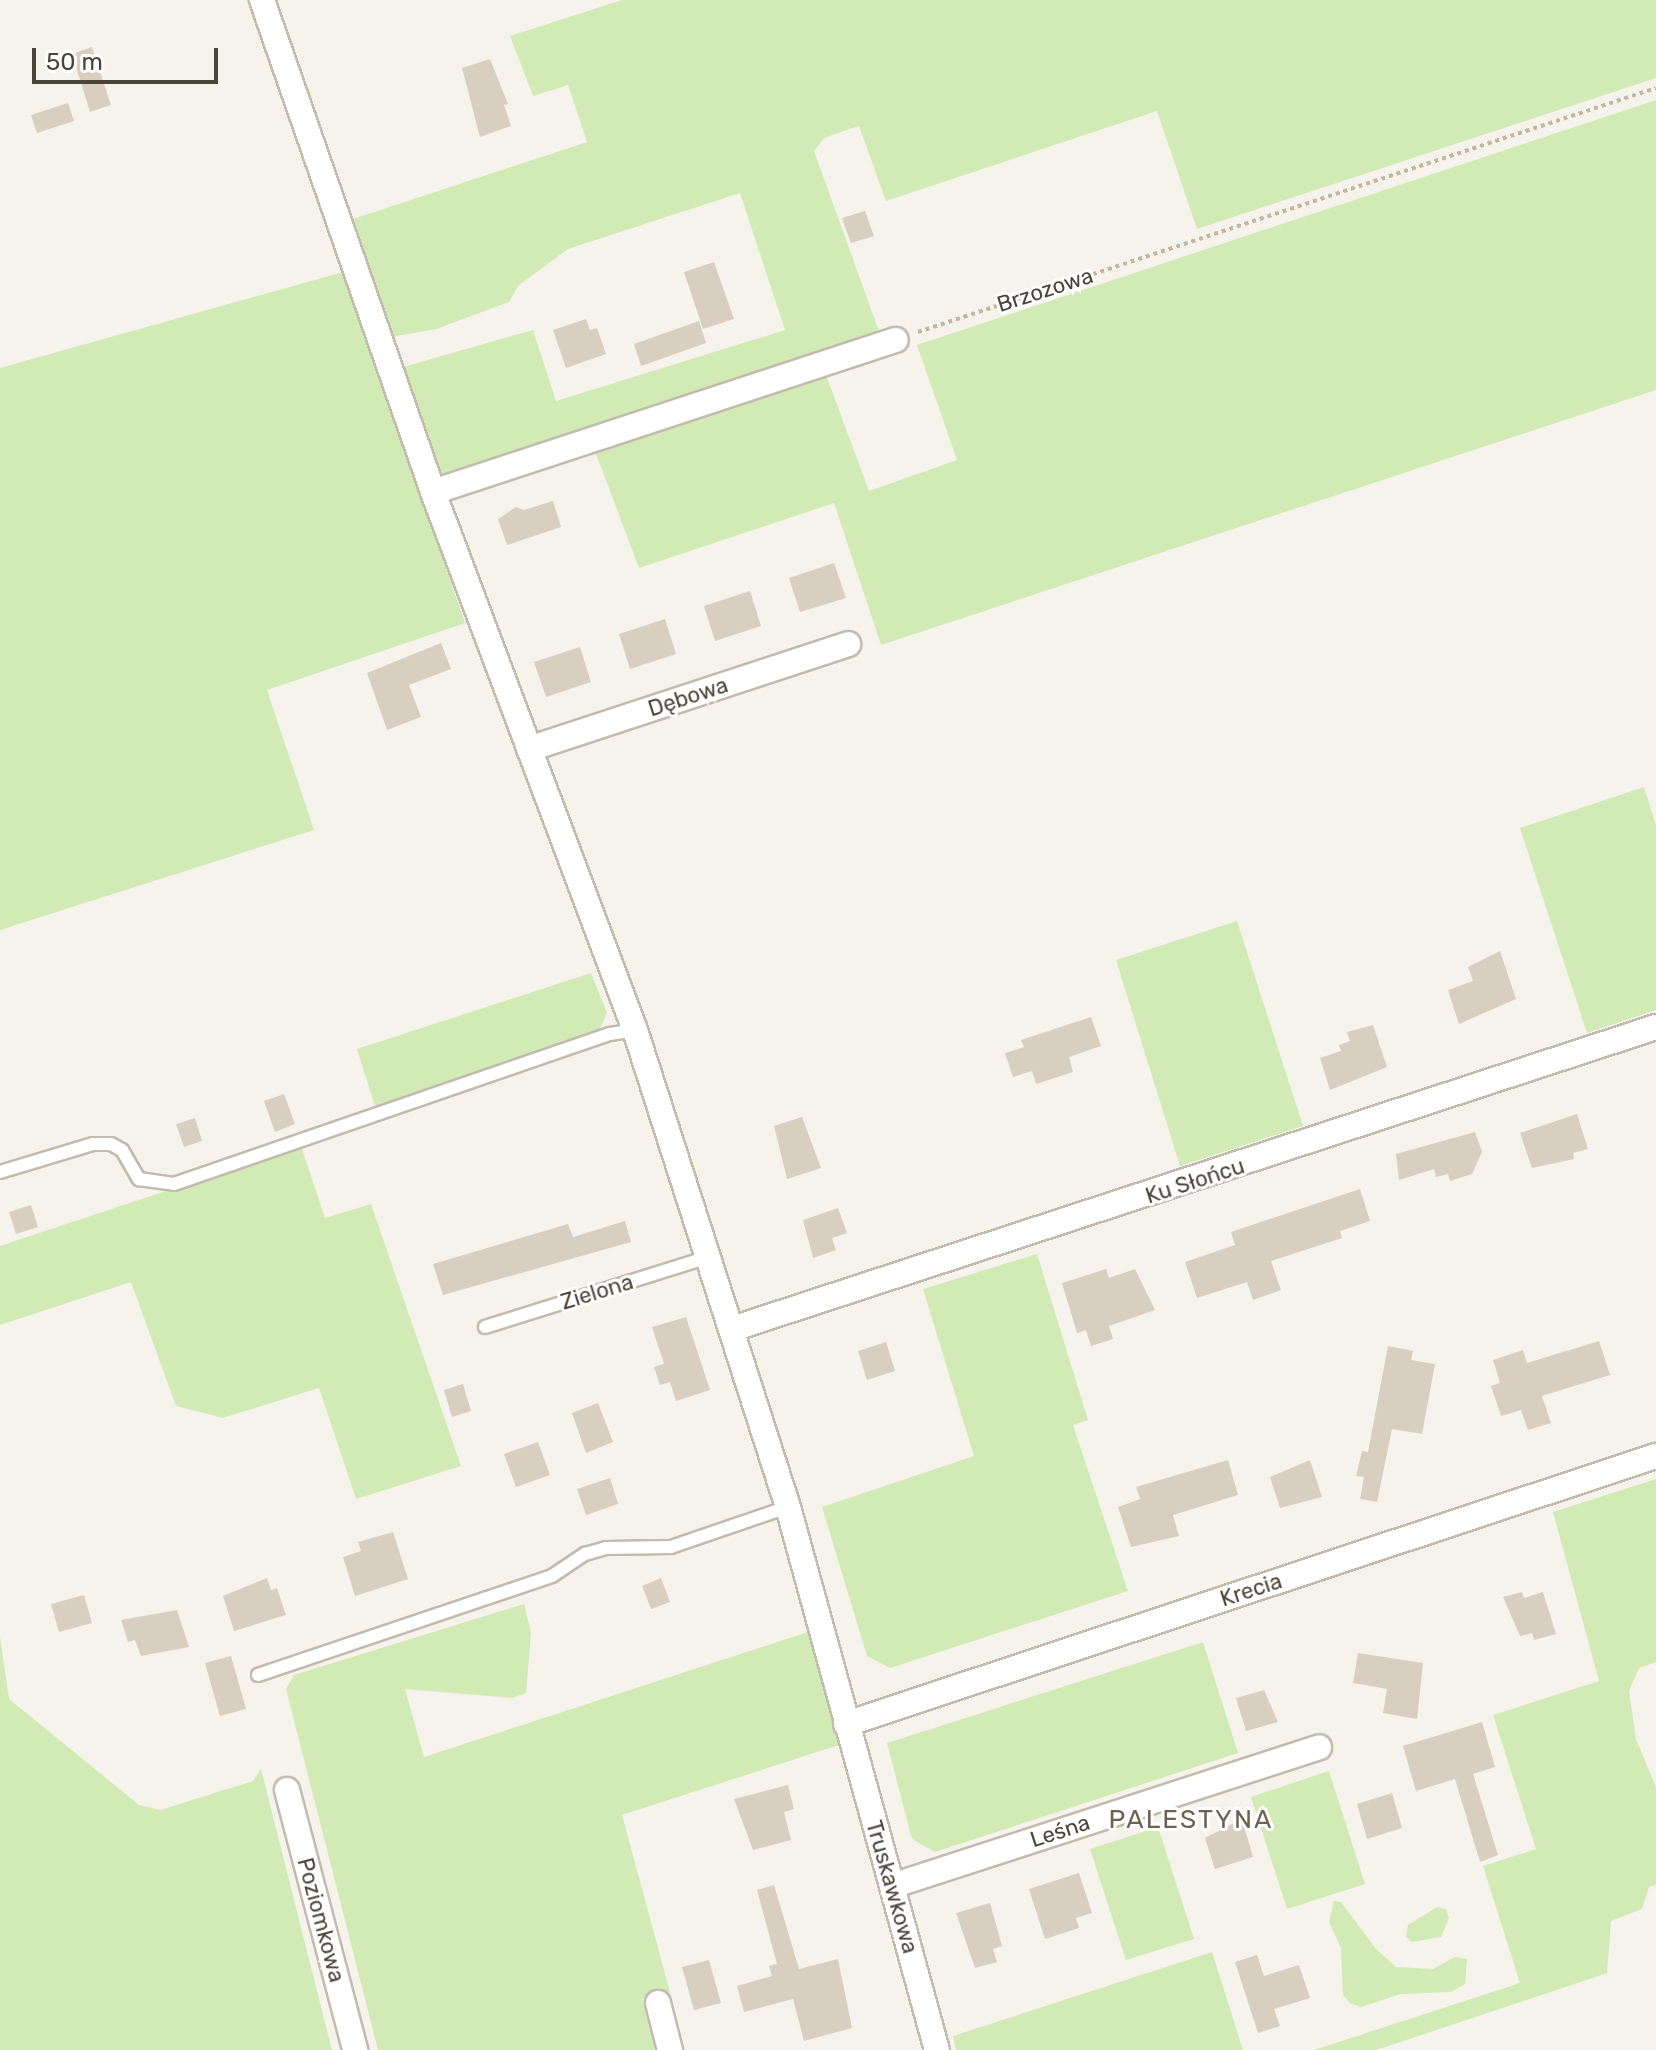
<!DOCTYPE html>
<meta charset="utf-8">
<style>
body{margin:0}
#map{position:relative;width:1656px;height:2050px;overflow:hidden;background:#f6f3ec;font-family:Rubik,sans-serif}
div>[style]{position:absolute}
.green>*{inset:0;background:#d2eab5}
.building>*{inset:0;background:#d8cfc1}
.path>*{height:4px;margin-top:-2px;transform-origin:0;background:repeating-linear-gradient(90deg,#c4b79f 0 4px,transparent 0 8px)}
.roads{filter:drop-shadow(2px 0 #c2bbae) drop-shadow(-2px 0 #c2bbae) drop-shadow(0 2px #c2bbae) drop-shadow(0 -2px #c2bbae)}
.lane>*{height:12px;margin:-6px;padding:0 6px;transform-origin:6px;border-radius:6px;background:#fff}
.street>*{height:24px;margin:-12px;padding:0 12px;transform-origin:12px;border-radius:12px;background:#fff}
span{translate:-50% -50%;white-space:nowrap;text-align:center;line-height:1.15;-webkit-text-stroke:6px #fff;paint-order:stroke}
.street-label{font-size:22px;color:#4b4439}
.quarter-label{font-size:26px;color:#6e6250;letter-spacing:2px}
.scale{position:absolute;left:32px;top:48px;width:186px;height:36px;box-sizing:border-box;border:4px solid #4b4439;border-top:0;padding-left:10px;font-size:24px;line-height:28px;white-space:nowrap;color:#4b4439;-webkit-text-stroke:6px #fff;paint-order:stroke}
</style>
<div id="map">
<div class="green">
<i style="clip-path:polygon(622px 0,1656px 0,1656px 78px,1197px 229px,1157px 111px,886px 201px,859px 126px,824px 138px,814px 151px,880px 334px,452px 477px,437px 470px,403px 367px,533px 330px,556px 401px,785px 330px,740px 193px,568px 249px,518px 286px,509px 302px,436px 329px,391px 337px,350px 220px,587px 142px,568px 85px,533px 96px,510px 36px)"></i>
<i style="clip-path:polygon(1656px 100px,1656px 390px,881px 645px,834px 503px,639px 568px,595px 451px,826px 375px,869px 491px,957px 460px,917px 345px)"></i>
<i style="clip-path:polygon(343px 272px,465px 623px,267px 690px,314px 830px,0 930px,0 368px)"></i>
<i style="clip-path:polygon(1644px 787px,1656px 825px,1656px 1010px,1587px 1033px,1520px 828px)"></i>
<i style="clip-path:polygon(1237px 921px,1303px 1126px,1180px 1166px,1116px 960px)"></i>
<i style="clip-path:polygon(591px 973px,607px 1013px,599px 1031px,375px 1106px,357px 1049px)"></i>
<i style="clip-path:polygon(301px 1146px,325px 1218px,371px 1204px,461px 1466px,356px 1499px,319px 1388px,223px 1418px,176px 1406px,131px 1282px,0 1325px,0 1246px)"></i>
<i style="clip-path:polygon(1037px 1254px,1088px 1420px,1073px 1425px,1128px 1591px,890px 1668px,867px 1656px,822px 1507px,974px 1456px,923px 1289px)"></i>
<i style="clip-path:polygon(1656px 1479px,1656px 1662px,1639px 1668px,1629px 1691px,1636px 1739px,1656px 1787px,1656px 1885px,1649px 1887px,1642px 1909px,1611px 1921px,1607px 1973px,1376px 2050px,1314px 2050px,1520px 1983px,1483px 1866px,1536px 1849px,1493px 1715px,1599px 1681px,1553px 1512px)"></i>
<i style="clip-path:polygon(524px 1604px,531px 1633px,526px 1693px,512px 1698px,405px 1689px,424px 1757px,808px 1632px,842px 1744px,622px 1815px,670px 1992px,642px 1999px,655px 2050px,378px 2050px,286px 1689px,294px 1675px)"></i>
<i style="clip-path:polygon(0 1637px,9px 1699px,139px 1805px,160px 1810px,253px 1781px,261px 1769px,332px 2050px,0 2050px)"></i>
<i style="clip-path:polygon(1203px 1642px,1238px 1753px,935px 1852px,912px 1839px,887px 1743px)"></i>
<i style="clip-path:polygon(1329px 1771px,1365px 1884px,1287px 1909px,1251px 1797px)"></i>
<i style="clip-path:polygon(1158px 1827px,1194px 1939px,1126px 1960px,1090px 1849px)"></i>
<i style="clip-path:polygon(1334px 1901px,1341px 1902px,1376px 1949px,1396px 1967px,1433px 1969px,1455px 1957px,1467px 1959px,1465px 1984px,1451px 1992px,1400px 1994px,1361px 2007px,1350px 2003px,1343px 1995px,1341px 1948px,1329px 1922px)"></i>
<i style="clip-path:polygon(1437px 1907px,1446px 1909px,1449px 1918px,1441px 1937px,1412px 1942px,1406px 1937px,1408px 1925px)"></i>
<i style="clip-path:polygon(1212px 1952px,1243px 2050px,956px 2050px,953px 2036px)"></i>
</div>
<div class="building">
<i style="clip-path:polygon(92px 47px,111px 105px,90px 112px,72px 54px)"></i>
<i style="clip-path:polygon(490px 59px,508px 104px,504px 105px,511px 126px,480px 137px,462px 68px)"></i>
<i style="clip-path:polygon(68px 103px,74px 121px,37px 133px,31px 115px)"></i>
<i style="clip-path:polygon(865px 211px,874px 236px,851px 243px,842px 218px)"></i>
<i style="clip-path:polygon(714px 262px,734px 319px,703px 329px,684px 272px)"></i>
<i style="clip-path:polygon(586px 319px,590px 330px,597px 328px,606px 354px,566px 368px,553px 330px)"></i>
<i style="clip-path:polygon(699px 321px,706px 343px,641px 366px,634px 344px)"></i>
<i style="clip-path:polygon(553px 501px,561px 527px,507px 545px,498px 519px,516px 507px,524px 510px)"></i>
<i style="clip-path:polygon(834px 563px,846px 598px,800px 612px,789px 578px)"></i>
<i style="clip-path:polygon(750px 591px,761px 626px,715px 641px,704px 606px)"></i>
<i style="clip-path:polygon(665px 619px,676px 654px,630px 669px,619px 634px)"></i>
<i style="clip-path:polygon(441px 643px,451px 669px,409px 685px,421px 717px,387px 730px,367px 673px)"></i>
<i style="clip-path:polygon(580px 647px,591px 682px,546px 697px,534px 662px)"></i>
<i style="clip-path:polygon(1500px 951px,1516px 999px,1459px 1024px,1448px 990px,1473px 981px,1468px 967px)"></i>
<i style="clip-path:polygon(1091px 1017px,1101px 1046px,1069px 1057px,1073px 1072px,1036px 1084px,1032px 1071px,1013px 1077px,1005px 1053px,1024px 1047px,1021px 1040px)"></i>
<i style="clip-path:polygon(1373px 1025px,1387px 1067px,1330px 1090px,1320px 1058px,1341px 1051px,1339px 1045px,1350px 1041px,1347px 1032px)"></i>
<i style="clip-path:polygon(284px 1094px,295px 1124px,275px 1132px,264px 1101px)"></i>
<i style="clip-path:polygon(1577px 1114px,1588px 1149px,1573px 1153px,1574px 1159px,1532px 1168px,1520px 1133px)"></i>
<i style="clip-path:polygon(802px 1117px,821px 1168px,787px 1179px,774px 1126px)"></i>
<i style="clip-path:polygon(195px 1118px,202px 1141px,184px 1147px,176px 1124px)"></i>
<i style="clip-path:polygon(1475px 1132px,1482px 1152px,1472px 1174px,1450px 1181px,1448px 1174px,1436px 1177px,1434px 1169px,1399px 1180px,1396px 1154px)"></i>
<i style="clip-path:polygon(1360px 1189px,1370px 1221px,1340px 1231px,1342px 1238px,1271px 1261px,1281px 1290px,1253px 1300px,1247px 1282px,1197px 1298px,1185px 1262px,1235px 1245px,1231px 1232px)"></i>
<i style="clip-path:polygon(31px 1205px,38px 1227px,16px 1234px,9px 1212px)"></i>
<i style="clip-path:polygon(838px 1208px,847px 1233px,832px 1238px,836px 1250px,813px 1258px,803px 1220px)"></i>
<i style="clip-path:polygon(625px 1221px,631px 1242px,443px 1295px,433px 1264px,568px 1224px,573px 1237px)"></i>
<i style="clip-path:polygon(1106px 1269px,1109px 1278px,1135px 1269px,1155px 1310px,1109px 1326px,1113px 1339px,1091px 1346px,1086px 1330px,1077px 1333px,1062px 1283px)"></i>
<i style="clip-path:polygon(686px 1317px,710px 1390px,676px 1401px,670px 1382px,660px 1385px,654px 1367px,664px 1364px,652px 1327px)"></i>
<i style="clip-path:polygon(1599px 1341px,1610px 1375px,1542px 1396px,1551px 1423px,1528px 1430px,1521px 1410px,1501px 1416px,1491px 1386px,1500px 1383px,1493px 1360px,1523px 1350px,1527px 1363px)"></i>
<i style="clip-path:polygon(886px 1342px,895px 1371px,867px 1380px,858px 1351px)"></i>
<i style="clip-path:polygon(1388px 1346px,1413px 1351px,1411px 1360px,1435px 1364px,1422px 1434px,1392px 1429px,1377px 1502px,1360px 1499px,1364px 1477px,1356px 1476px,1362px 1451px,1368px 1452px)"></i>
<i style="clip-path:polygon(463px 1384px,471px 1411px,452px 1417px,444px 1390px)"></i>
<i style="clip-path:polygon(598px 1403px,613px 1442px,586px 1453px,572px 1413px)"></i>
<i style="clip-path:polygon(538px 1442px,550px 1475px,516px 1487px,504px 1454px)"></i>
<i style="clip-path:polygon(1228px 1460px,1238px 1495px,1173px 1515px,1179px 1536px,1131px 1547px,1118px 1507px,1140px 1499px,1136px 1487px)"></i>
<i style="clip-path:polygon(1310px 1460px,1322px 1497px,1280px 1508px,1270px 1477px)"></i>
<i style="clip-path:polygon(610px 1478px,618px 1504px,586px 1515px,577px 1489px)"></i>
<i style="clip-path:polygon(393px 1532px,408px 1579px,355px 1596px,343px 1557px,361px 1551px,358px 1542px)"></i>
<i style="clip-path:polygon(267px 1578px,271px 1590px,277px 1588px,286px 1615px,234px 1631px,223px 1596px)"></i>
<i style="clip-path:polygon(661px 1578px,670px 1602px,651px 1609px,642px 1586px)"></i>
<i style="clip-path:polygon(1522px 1592px,1524px 1598px,1543px 1592px,1556px 1634px,1534px 1640px,1532px 1633px,1520px 1636px,1503px 1597px)"></i>
<i style="clip-path:polygon(84px 1595px,92px 1623px,59px 1632px,51px 1604px)"></i>
<i style="clip-path:polygon(177px 1610px,189px 1647px,141px 1656px,135px 1640px,128px 1642px,121px 1620px)"></i>
<i style="clip-path:polygon(1358px 1653px,1423px 1663px,1417px 1719px,1383px 1713px,1387px 1689px,1353px 1683px)"></i>
<i style="clip-path:polygon(231px 1656px,246px 1709px,220px 1716px,205px 1663px)"></i>
<i style="clip-path:polygon(1264px 1690px,1278px 1722px,1246px 1731px,1236px 1698px)"></i>
<i style="clip-path:polygon(1482px 1722px,1495px 1767px,1473px 1774px,1498px 1855px,1480px 1862px,1455px 1779px,1416px 1791px,1403px 1746px)"></i>
<i style="clip-path:polygon(788px 1785px,794px 1809px,784px 1812px,791px 1840px,753px 1850px,734px 1799px)"></i>
<i style="clip-path:polygon(1392px 1793px,1402px 1828px,1367px 1839px,1357px 1804px)"></i>
<i style="clip-path:polygon(1242px 1819px,1253px 1857px,1215px 1869px,1205px 1838px)"></i>
<i style="clip-path:polygon(1079px 1873px,1092px 1913px,1076px 1918px,1079px 1928px,1045px 1939px,1029px 1889px)"></i>
<i style="clip-path:polygon(774px 1885px,799px 1969px,838px 1959px,852px 2028px,804px 2041px,793px 1999px,744px 2012px,737px 1986px,772px 1976px,769px 1966px,777px 1964px,757px 1890px)"></i>
<i style="clip-path:polygon(990px 1903px,1002px 1946px,993px 1949px,997px 1962px,975px 1968px,956px 1913px)"></i>
<i style="clip-path:polygon(1257px 1955px,1264px 1976px,1299px 1965px,1310px 1998px,1274px 2009px,1280px 2026px,1258px 2033px,1235px 1962px)"></i>
<i style="clip-path:polygon(709px 1960px,721px 2003px,694px 2010px,682px 1967px)"></i>
</div>
<div class="path">
<i style="left:918px;top:332px;width:777px;rotate:-18.3deg"></i>
</div>
<div class="roads">
<div class="lane">
<i style="left:0;top:1172px;width:97px;rotate:-16.8deg"></i>
<i style="left:93px;top:1144px;width:18px"></i>
<i style="left:111px;top:1144px;width:13px;rotate:29deg"></i>
<i style="left:122px;top:1150px;width:34px;rotate:60deg"></i>
<i style="left:139px;top:1179px;width:35px;rotate:8deg"></i>
<i style="left:174px;top:1184px;width:461px;rotate:-19deg"></i>
<i style="left:610px;top:1034px;width:25px;rotate:-9deg"></i>
<i style="left:485px;top:1327px;width:235px;rotate:-17.4deg"></i>
<i style="left:258px;top:1675px;width:310px;rotate:-18.6deg"></i>
<i style="left:552px;top:1576px;width:40px;rotate:-34deg"></i>
<i style="left:585px;top:1554px;width:22px;rotate:-16deg"></i>
<i style="left:606px;top:1548px;width:65px;rotate:-0.9deg"></i>
<i style="left:671px;top:1547px;width:124px;rotate:-18.9deg"></i>
</div>
<div class="street">
<i style="left:262px;top:0;width:521px;rotate:70.83deg"></i>
<i style="left:433px;top:492px;width:575px;rotate:69.42deg"></i>
<i style="left:635px;top:1030px;width:501px;rotate:72.22deg"></i>
<i style="left:788px;top:1507px;width:563px;rotate:74.66deg"></i>
<i style="left:433px;top:492px;width:487px;rotate:-18.2deg"></i>
<i style="left:529px;top:749px;width:336px;rotate:-18.2deg"></i>
<i style="left:732px;top:1329px;width:972px;rotate:-18.1deg"></i>
<i style="left:846px;top:1724px;width:853px;rotate:-18.31deg"></i>
<i style="left:287px;top:1790px;width:269px;rotate:75.3deg"></i>
<i style="left:892px;top:1886px;width:449px;rotate:-18deg"></i>
<i style="left:658px;top:2003px;width:49px;rotate:75.7deg"></i>
</div>
</div>
<div class="street-label">
<span style="left:1045px;top:290px;rotate:-18deg">Brzozowa</span>
<span style="left:688px;top:697px;rotate:-18deg">Dębowa</span>
<span style="left:1195px;top:1181px;rotate:-18deg">Ku Słońcu</span>
<span style="left:597px;top:1292px;rotate:-17deg">Zielona</span>
<span style="left:1251px;top:1590px;rotate:-18deg">Krecia</span>
<span style="left:1060px;top:1831px;rotate:-18deg">Leśna</span>
<span style="left:892px;top:1887px;rotate:74deg">Truskawkowa</span>
<span style="left:321px;top:1920px;rotate:75deg">Poziomkowa</span>
</div>
<div class="quarter-label">
<span style="left:1191px;top:1820px">PALESTYNA</span>
</div>
<div class="scale">50 m</div>
</div>
